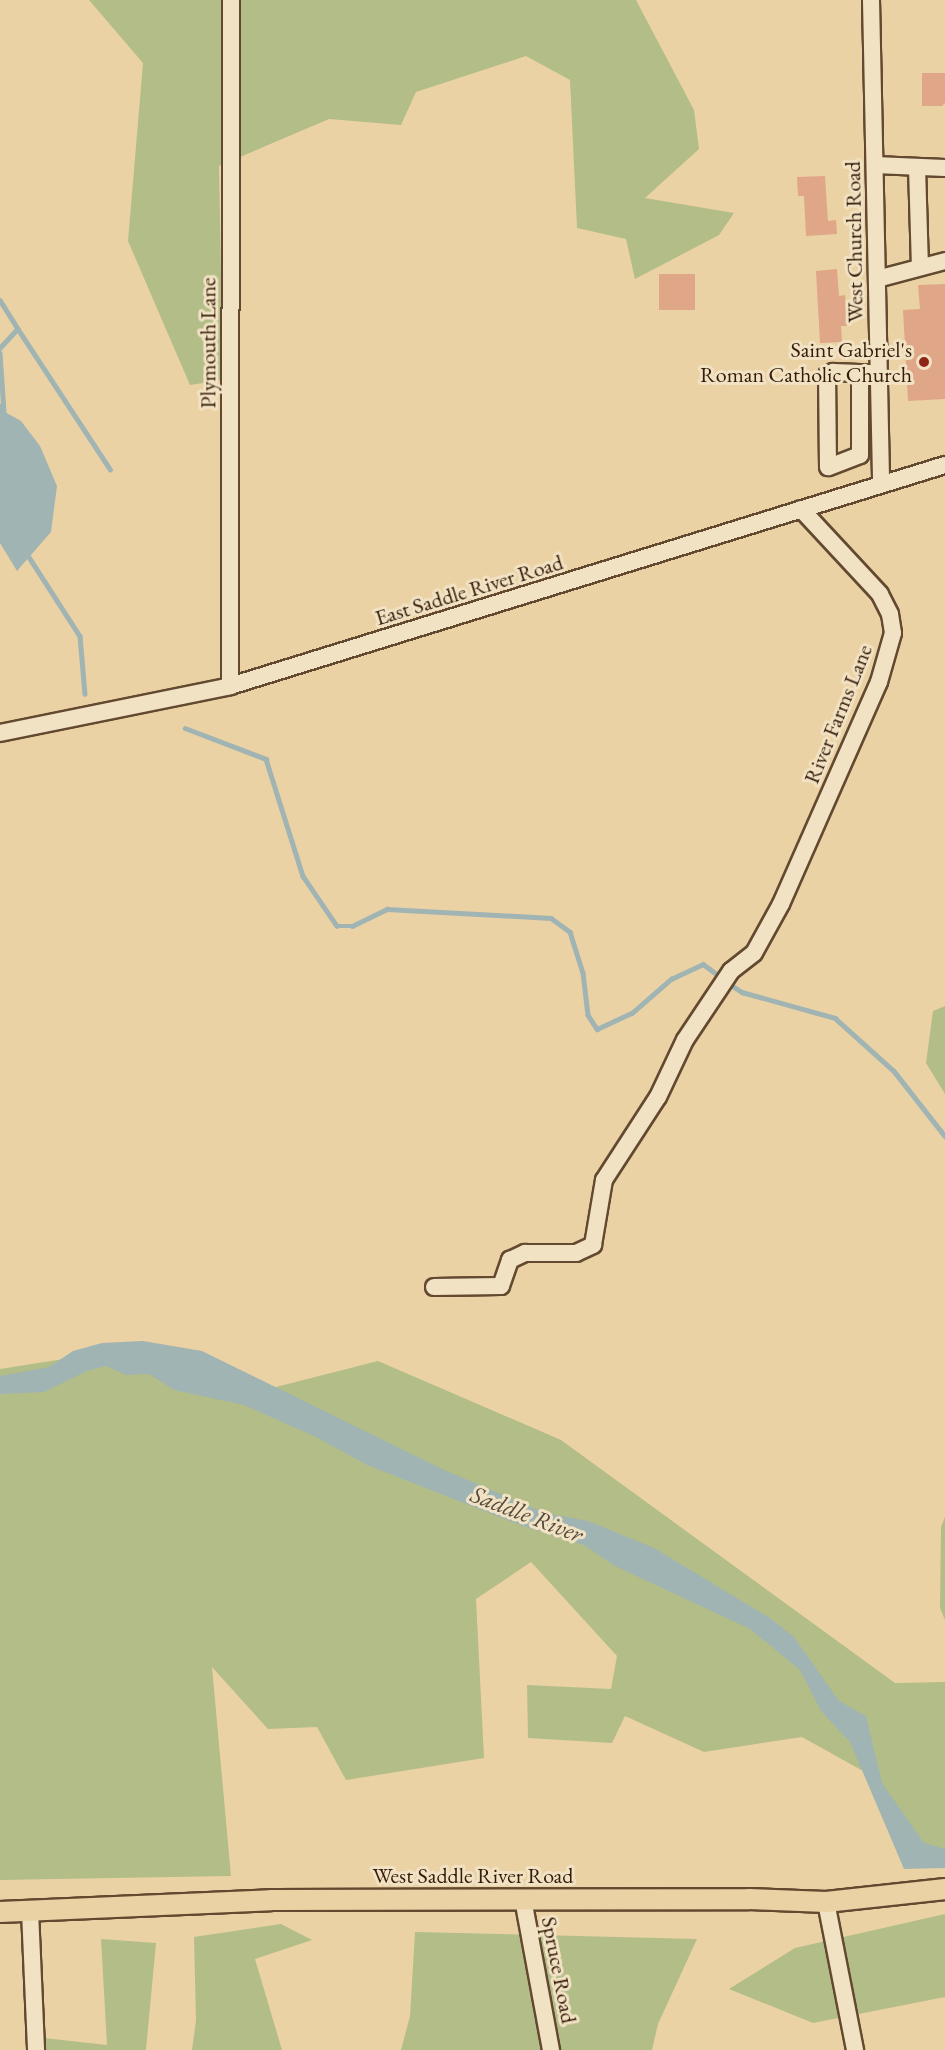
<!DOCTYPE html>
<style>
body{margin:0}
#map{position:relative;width:945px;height:2050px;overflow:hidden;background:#ebd2a4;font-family:"EB Garamond",serif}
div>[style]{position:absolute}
.green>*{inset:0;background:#b3bd88}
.water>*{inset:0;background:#9fb4b3}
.stream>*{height:4.5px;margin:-2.25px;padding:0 2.25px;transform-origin:2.25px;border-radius:2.25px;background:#9fb4b3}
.building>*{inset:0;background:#dfa687}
.roads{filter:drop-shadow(2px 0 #624930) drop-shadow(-2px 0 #624930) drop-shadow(0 2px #624930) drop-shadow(0 -2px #624930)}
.minor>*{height:16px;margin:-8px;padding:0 8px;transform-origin:8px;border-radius:8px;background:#f2e2c4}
.major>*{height:20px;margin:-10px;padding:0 10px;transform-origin:10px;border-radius:10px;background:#ebd2a4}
.dots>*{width:16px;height:16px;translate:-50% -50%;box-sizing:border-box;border:3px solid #f2e2c4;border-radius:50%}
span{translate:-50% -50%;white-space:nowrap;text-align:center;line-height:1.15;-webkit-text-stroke:6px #f2e2c4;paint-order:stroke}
.street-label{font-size:22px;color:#351b09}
.poi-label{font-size:22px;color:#351b09}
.right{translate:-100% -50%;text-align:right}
.water-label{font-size:24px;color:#55493c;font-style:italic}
</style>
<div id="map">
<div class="green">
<i style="clip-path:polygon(89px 0,636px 0,694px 110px,699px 149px,645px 198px,734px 213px,719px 235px,635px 279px,626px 239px,577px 228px,570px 80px,526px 56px,416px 92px,401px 125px,329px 119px,219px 166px,223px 380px,190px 385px,128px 241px,143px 63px)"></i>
<i style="clip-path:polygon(945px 1006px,945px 1094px,926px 1063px,933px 1011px)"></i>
<i style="clip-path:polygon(108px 1352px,268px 1389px,378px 1361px,561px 1440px,895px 1683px,945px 1682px,945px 1856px,930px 1860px,863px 1771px,802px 1737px,704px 1752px,625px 1716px,612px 1743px,528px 1738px,527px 1685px,611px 1689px,617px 1656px,531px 1562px,476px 1599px,484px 1758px,346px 1780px,317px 1727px,268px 1729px,212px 1667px,231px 1876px,0 1880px,0 1369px)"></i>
<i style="clip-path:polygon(945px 1517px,945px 1620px,940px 1608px,941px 1527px)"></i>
<i style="clip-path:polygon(945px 1914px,945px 1997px,813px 2023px,729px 1989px,795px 1948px)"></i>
<i style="clip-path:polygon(281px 1924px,312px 1940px,255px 1959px,282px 2050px,192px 2050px,196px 2020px,194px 1937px)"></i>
<i style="clip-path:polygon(415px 1932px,697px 1939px,658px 2024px,652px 2050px,401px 2050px,410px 2016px)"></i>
<i style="clip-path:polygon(101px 1939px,156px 1943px,146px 2050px,45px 2050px,44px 2038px,107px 2045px)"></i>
</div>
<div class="water">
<i style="clip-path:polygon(0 403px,5px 412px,21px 421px,40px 446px,57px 486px,51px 532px,17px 571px,0 543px)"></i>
<i style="clip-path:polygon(143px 1341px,202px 1351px,442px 1469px,545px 1513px,588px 1521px,654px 1548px,770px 1618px,794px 1637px,839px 1701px,866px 1716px,882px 1783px,924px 1843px,945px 1849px,945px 1868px,904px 1869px,850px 1742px,821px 1711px,800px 1670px,750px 1629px,615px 1566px,584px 1545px,523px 1526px,367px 1465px,316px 1437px,244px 1405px,174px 1390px,149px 1374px,126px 1375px,106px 1366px,87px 1371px,44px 1392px,0 1394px,0 1376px,49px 1367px,73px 1351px,102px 1343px)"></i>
</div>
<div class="stream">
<i style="left:0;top:300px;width:34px;rotate:58deg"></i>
<i style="left:18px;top:329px;width:26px;rotate:133deg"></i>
<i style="left:18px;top:329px;width:168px;rotate:56.7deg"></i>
<i style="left:0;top:353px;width:59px;rotate:86.1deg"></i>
<i style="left:29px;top:557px;width:94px;rotate:57.2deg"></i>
<i style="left:80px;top:636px;width:58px;rotate:85.1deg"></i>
<i style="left:185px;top:728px;width:87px;rotate:20.9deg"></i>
<i style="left:266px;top:759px;width:123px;rotate:72.5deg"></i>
<i style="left:303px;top:876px;width:60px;rotate:55.8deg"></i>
<i style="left:337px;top:926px;width:15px"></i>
<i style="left:352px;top:926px;width:39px;rotate:-26deg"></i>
<i style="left:387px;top:909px;width:164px;rotate:3.1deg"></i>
<i style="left:551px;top:918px;width:24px;rotate:36deg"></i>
<i style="left:570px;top:932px;width:43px;rotate:72.4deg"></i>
<i style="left:583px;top:973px;width:42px;rotate:83.2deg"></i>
<i style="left:588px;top:1015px;width:17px;rotate:57deg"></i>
<i style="left:597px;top:1029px;width:38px;rotate:-25deg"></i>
<i style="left:632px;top:1013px;width:52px;rotate:-41.1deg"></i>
<i style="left:671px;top:979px;width:35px;rotate:-25deg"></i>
<i style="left:703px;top:964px;width:24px;rotate:36deg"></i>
<i style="left:728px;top:983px;width:17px;rotate:33deg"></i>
<i style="left:742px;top:992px;width:97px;rotate:15.6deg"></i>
<i style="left:835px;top:1018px;width:79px;rotate:41.9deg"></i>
<i style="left:894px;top:1071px;width:83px;rotate:51.9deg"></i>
</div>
<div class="building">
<i style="clip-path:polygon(922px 73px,945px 73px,945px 103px,942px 106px,922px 106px)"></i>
<i style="clip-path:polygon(825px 176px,828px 221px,836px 220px,837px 234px,806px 236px,804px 196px,798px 196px,797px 177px)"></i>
<i style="clip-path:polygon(837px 269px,839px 296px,845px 295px,847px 326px,841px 326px,842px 342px,820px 343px,816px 271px)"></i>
<i style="clip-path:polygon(659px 274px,695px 274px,695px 310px,659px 310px)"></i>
<i style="clip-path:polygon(945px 284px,945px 399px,908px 401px,903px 310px,920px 309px,918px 285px)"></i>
</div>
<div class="roads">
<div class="minor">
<i style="left:871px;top:0;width:484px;rotate:88.8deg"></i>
<i style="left:875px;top:165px;width:70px;rotate:2.5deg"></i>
<i style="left:917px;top:167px;width:99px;rotate:88.3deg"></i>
<i style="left:877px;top:279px;width:70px;rotate:-14.8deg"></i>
<i style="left:860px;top:373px;width:82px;rotate:90deg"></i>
<i style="left:860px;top:455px;width:34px;rotate:159deg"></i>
<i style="left:828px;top:467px;width:92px;rotate:-90.6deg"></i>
<i style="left:827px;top:375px;width:7px;rotate:-27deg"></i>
<i style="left:833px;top:372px;width:27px;rotate:2deg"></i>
<i style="left:860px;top:373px;width:19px"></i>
<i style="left:230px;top:686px;width:686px;rotate:-89.92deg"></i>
<i style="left:0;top:733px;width:235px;rotate:-11.5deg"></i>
<i style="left:230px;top:686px;width:748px;rotate:-17.18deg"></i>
<i style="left:434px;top:1287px;width:67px;rotate:-0.9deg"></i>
<i style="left:501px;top:1286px;width:28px;rotate:-71deg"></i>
<i style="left:510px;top:1260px;width:17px;rotate:-25deg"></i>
<i style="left:525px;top:1253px;width:51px"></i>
<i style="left:576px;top:1253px;width:19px;rotate:-25deg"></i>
<i style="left:593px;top:1245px;width:66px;rotate:-80.4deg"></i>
<i style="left:604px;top:1180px;width:99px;rotate:-57deg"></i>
<i style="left:658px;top:1097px;width:63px;rotate:-64.7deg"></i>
<i style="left:685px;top:1040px;width:83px;rotate:-56.3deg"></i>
<i style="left:731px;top:971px;width:29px;rotate:-38deg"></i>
<i style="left:754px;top:953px;width:56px;rotate:-61.1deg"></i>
<i style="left:781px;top:904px;width:243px;rotate:-66.2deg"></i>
<i style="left:879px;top:682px;width:51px;rotate:-74.1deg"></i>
<i style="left:893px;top:633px;width:19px;rotate:-99deg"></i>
<i style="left:890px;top:614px;width:22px;rotate:-117deg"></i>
<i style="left:880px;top:594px;width:116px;rotate:-132.9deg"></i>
<i style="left:523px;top:1899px;width:154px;rotate:79.5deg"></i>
<i style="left:826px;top:1902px;width:151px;rotate:78.9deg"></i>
<i style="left:30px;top:1911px;width:139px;rotate:87.5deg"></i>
</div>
<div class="major">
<i style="left:0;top:1912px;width:271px;rotate:-2.5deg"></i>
<i style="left:271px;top:1900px;width:478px;rotate:-0.1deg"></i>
<i style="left:749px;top:1899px;width:77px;rotate:2.2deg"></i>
<i style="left:826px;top:1902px;width:120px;rotate:-6.2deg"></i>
</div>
</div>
<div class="dots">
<i style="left:924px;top:362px;background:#8f2418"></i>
</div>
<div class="street-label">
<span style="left:854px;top:242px;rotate:-91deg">West Church Road</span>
<span style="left:208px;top:343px;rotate:-90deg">Plymouth Lane</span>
<span style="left:469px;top:590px;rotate:-17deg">East Saddle River Road</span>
<span style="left:838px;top:714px;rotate:-68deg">River Farms Lane</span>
<span style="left:473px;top:1876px">West Saddle River Road</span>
<span style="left:559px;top:1970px;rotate:79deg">Spruce Road</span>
</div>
<div class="poi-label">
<span class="right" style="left:912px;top:362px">Saint Gabriel's<br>Roman Catholic Church</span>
</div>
<div class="water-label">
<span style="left:527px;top:1514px;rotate:21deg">Saddle River</span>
</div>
</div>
